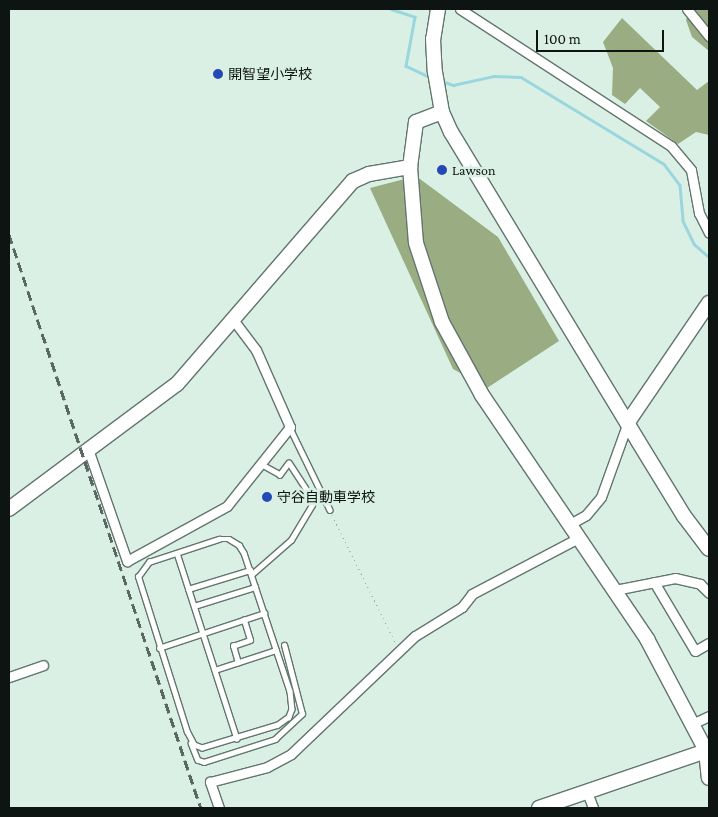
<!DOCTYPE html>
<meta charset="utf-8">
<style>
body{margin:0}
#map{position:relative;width:718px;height:817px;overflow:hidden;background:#daf0e5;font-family:"Crimson Pro","Noto Sans JP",serif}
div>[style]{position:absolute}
.forest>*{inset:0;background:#9aac82}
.stream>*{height:2.5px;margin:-1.25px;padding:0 1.25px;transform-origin:1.25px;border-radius:1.25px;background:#9ad6de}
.path>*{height:1px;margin-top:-0.5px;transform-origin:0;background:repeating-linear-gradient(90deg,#90a199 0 1px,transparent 0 5px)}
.roads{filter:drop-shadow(1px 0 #62756d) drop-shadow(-1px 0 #62756d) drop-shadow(0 1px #62756d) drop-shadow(0 -1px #62756d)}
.lane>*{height:4.5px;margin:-2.25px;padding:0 2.25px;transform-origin:2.25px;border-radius:2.25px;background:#fff}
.street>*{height:9px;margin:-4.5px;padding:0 4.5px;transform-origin:4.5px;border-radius:4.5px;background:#fff}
.secondary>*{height:14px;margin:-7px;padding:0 7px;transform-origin:7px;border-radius:7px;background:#fff}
.rail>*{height:2.5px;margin-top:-1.25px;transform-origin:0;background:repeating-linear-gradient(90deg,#5b6761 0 10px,transparent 0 15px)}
.dots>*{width:14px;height:14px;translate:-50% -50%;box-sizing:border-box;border:2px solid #daf0e5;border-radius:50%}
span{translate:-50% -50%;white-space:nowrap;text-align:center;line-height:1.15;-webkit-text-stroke:5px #daf0e5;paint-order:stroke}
.poi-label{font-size:14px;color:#0d1411}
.left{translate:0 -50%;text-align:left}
.frame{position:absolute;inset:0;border:10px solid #0d1411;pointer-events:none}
.scale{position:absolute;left:536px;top:30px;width:128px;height:22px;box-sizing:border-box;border:2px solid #0d1411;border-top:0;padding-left:6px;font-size:15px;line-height:18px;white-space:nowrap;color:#0d1411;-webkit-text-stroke:4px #daf0e5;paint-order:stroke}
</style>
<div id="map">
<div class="forest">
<i style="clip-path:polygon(690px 9px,709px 9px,709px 51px,692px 37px,686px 20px)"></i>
<i style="clip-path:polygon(622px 18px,697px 90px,709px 81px,709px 135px,696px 132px,678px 144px,646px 121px,660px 107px,640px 88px,625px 104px,612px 95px,613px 68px,603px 42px)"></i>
<i style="clip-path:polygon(416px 176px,498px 237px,559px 341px,487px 388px,453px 369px,370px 188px)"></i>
</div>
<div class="stream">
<i style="left:391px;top:9px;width:25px;rotate:18deg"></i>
<i style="left:415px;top:17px;width:50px;rotate:100.4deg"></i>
<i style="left:406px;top:66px;width:29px;rotate:25deg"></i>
<i style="left:442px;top:81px;width:12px;rotate:20deg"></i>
<i style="left:453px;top:85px;width:42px;rotate:-12.4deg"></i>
<i style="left:494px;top:76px;width:27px;rotate:2deg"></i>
<i style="left:521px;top:77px;width:167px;rotate:31.3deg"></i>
<i style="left:664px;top:164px;width:26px;rotate:53deg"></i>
<i style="left:680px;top:185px;width:36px;rotate:85deg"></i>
<i style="left:683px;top:221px;width:25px;rotate:64deg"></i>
<i style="left:694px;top:244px;width:20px;rotate:41deg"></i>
</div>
<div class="path">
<i style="left:9px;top:86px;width:2px;rotate:-27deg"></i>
<i style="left:332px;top:515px;width:142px;rotate:63.6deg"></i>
</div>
<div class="roads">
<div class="lane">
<i style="left:290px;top:428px;width:91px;rotate:64deg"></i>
<i style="left:219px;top:539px;width:10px"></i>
<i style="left:229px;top:539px;width:12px;rotate:31deg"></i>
<i style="left:239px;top:545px;width:9px;rotate:58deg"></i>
<i style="left:244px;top:553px;width:145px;rotate:71.6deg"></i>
<i style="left:290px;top:691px;width:18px;rotate:84deg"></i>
<i style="left:292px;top:709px;width:9px;rotate:111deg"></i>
<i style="left:289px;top:717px;width:14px;rotate:144deg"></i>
<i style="left:278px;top:725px;width:79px;rotate:163.2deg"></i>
<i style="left:202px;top:748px;width:9px;rotate:-159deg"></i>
<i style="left:194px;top:745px;width:15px;rotate:-118deg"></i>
<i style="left:187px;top:732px;width:163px;rotate:-107.5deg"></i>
<i style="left:138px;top:577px;width:19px;rotate:-54deg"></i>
<i style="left:149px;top:562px;width:74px;rotate:-18.2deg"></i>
<i style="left:177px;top:553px;width:195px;rotate:72.1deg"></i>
<i style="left:251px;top:575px;width:53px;rotate:-41.2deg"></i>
<i style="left:291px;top:540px;width:41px;rotate:-59deg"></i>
<i style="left:312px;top:505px;width:15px;rotate:-110deg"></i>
<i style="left:307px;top:491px;width:33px;rotate:-123deg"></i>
<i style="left:289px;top:463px;width:15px;rotate:127deg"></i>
<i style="left:280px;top:475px;width:23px;rotate:-151deg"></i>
<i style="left:188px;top:589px;width:65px;rotate:-17deg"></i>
<i style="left:194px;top:606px;width:64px;rotate:-17.3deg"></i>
<i style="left:159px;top:648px;width:111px;rotate:-18.4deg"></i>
<i style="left:238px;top:663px;width:18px;rotate:-106deg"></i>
<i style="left:233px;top:646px;width:18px;rotate:-19deg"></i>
<i style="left:250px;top:640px;width:21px;rotate:-107deg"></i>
<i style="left:215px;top:670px;width:64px;rotate:-18.2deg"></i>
<i style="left:191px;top:743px;width:18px;rotate:68deg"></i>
<i style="left:198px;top:760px;width:6px;rotate:18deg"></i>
<i style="left:204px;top:762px;width:75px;rotate:-17.9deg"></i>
<i style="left:275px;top:739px;width:37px;rotate:-43deg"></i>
<i style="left:302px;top:714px;width:71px;rotate:-104.6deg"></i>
</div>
<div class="street">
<i style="left:460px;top:9px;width:252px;rotate:33deg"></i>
<i style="left:671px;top:146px;width:31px;rotate:50deg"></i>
<i style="left:691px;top:170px;width:44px;rotate:79.5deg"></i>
<i style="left:699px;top:213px;width:22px;rotate:63deg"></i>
<i style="left:687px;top:9px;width:35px;rotate:51deg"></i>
<i style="left:88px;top:449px;width:119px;rotate:70.8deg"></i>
<i style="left:127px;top:561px;width:114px;rotate:-28.8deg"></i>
<i style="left:227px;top:506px;width:101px;rotate:-51.4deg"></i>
<i style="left:290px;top:427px;width:84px;rotate:-113.8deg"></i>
<i style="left:256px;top:350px;width:38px;rotate:-127deg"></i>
<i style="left:570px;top:524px;width:18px;rotate:-29deg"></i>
<i style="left:586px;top:515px;width:23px;rotate:-50deg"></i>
<i style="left:601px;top:497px;width:80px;rotate:-70.2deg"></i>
<i style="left:654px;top:582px;width:80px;rotate:59.3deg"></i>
<i style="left:695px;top:651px;width:16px;rotate:-30deg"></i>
<i style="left:615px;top:590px;width:61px;rotate:-11.3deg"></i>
<i style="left:675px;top:578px;width:26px;rotate:13deg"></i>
<i style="left:700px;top:584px;width:13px;rotate:45deg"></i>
<i style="left:9px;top:677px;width:36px;rotate:-19deg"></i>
<i style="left:694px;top:723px;width:17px;rotate:-25deg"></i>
<i style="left:587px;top:792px;width:17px;rotate:69deg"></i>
<i style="left:219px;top:808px;width:28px;rotate:-109deg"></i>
<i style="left:210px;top:782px;width:59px;rotate:-14.7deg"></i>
<i style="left:267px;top:767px;width:27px;rotate:-28deg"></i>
<i style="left:291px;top:754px;width:171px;rotate:-43.6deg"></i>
<i style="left:415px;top:636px;width:55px;rotate:-31.7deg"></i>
<i style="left:462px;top:607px;width:16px;rotate:-52deg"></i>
<i style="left:472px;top:594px;width:120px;rotate:-27.8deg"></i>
</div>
<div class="secondary">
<i style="left:438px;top:9px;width:30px;rotate:99deg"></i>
<i style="left:433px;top:39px;width:33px;rotate:87deg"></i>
<i style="left:435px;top:72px;width:41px;rotate:80.1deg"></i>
<i style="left:442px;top:112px;width:22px;rotate:66deg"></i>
<i style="left:451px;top:132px;width:361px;rotate:58.8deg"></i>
<i style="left:638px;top:441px;width:88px;rotate:58.5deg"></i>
<i style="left:684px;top:516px;width:41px;rotate:52.9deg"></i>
<i style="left:442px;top:112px;width:28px;rotate:159deg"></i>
<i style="left:416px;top:122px;width:45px;rotate:97.6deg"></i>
<i style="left:410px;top:167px;width:76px;rotate:85.5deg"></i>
<i style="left:416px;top:243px;width:83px;rotate:71.8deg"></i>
<i style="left:442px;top:322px;width:83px;rotate:61.3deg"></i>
<i style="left:482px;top:395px;width:295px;rotate:55.9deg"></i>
<i style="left:647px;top:639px;width:132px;rotate:62.1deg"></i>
<i style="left:628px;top:422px;width:144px;rotate:-55.8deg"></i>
<i style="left:9px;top:509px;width:209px;rotate:-36.7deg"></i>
<i style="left:177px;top:384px;width:269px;rotate:-49.1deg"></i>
<i style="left:353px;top:181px;width:17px;rotate:-24deg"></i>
<i style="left:369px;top:174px;width:42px;rotate:-9.7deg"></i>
<i style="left:706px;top:751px;width:27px;rotate:84deg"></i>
<i style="left:539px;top:808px;width:180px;rotate:-18.8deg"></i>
</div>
</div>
<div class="rail">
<i style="left:9px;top:234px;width:605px;rotate:71.51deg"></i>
</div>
<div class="dots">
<i style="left:218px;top:74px;background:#2548b7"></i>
<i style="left:442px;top:170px;background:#2548b7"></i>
<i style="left:267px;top:497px;background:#2548b7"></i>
</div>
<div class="poi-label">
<span class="left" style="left:228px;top:74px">開智望小学校</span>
<span class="left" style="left:452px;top:170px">Lawson</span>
<span class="left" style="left:277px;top:497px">守谷自動車学校</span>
</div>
<div class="frame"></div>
<div class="scale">100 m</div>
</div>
